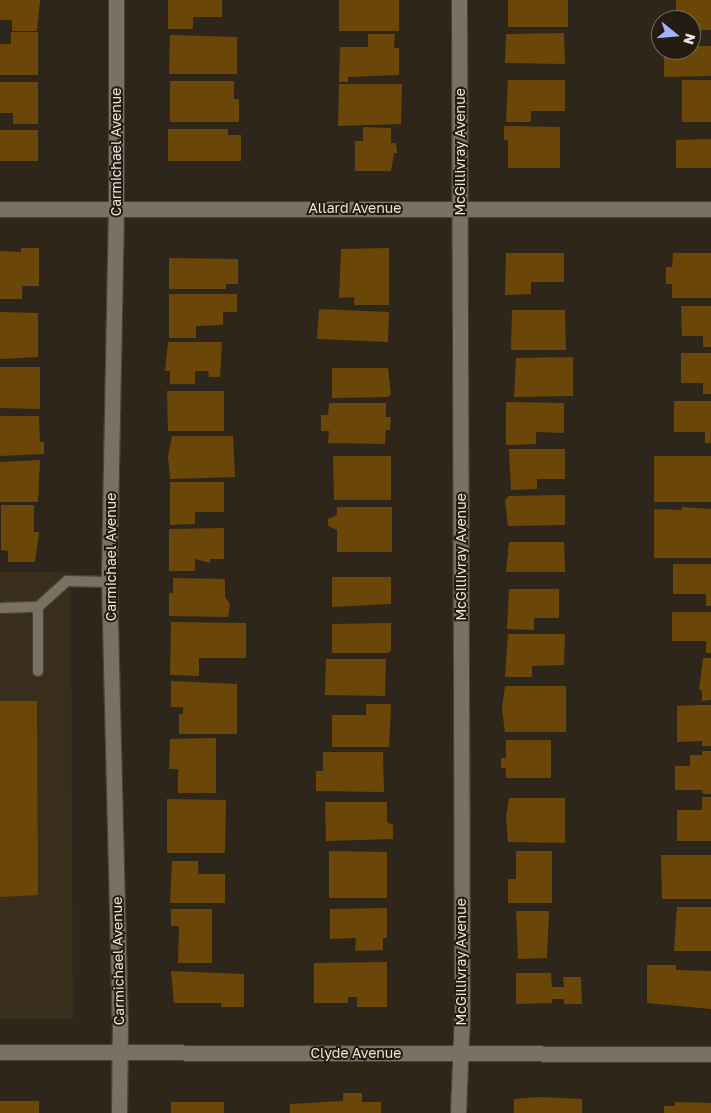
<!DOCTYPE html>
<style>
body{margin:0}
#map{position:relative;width:711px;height:1113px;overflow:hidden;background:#2e261a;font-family:"Golos Text",sans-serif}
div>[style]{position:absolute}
.built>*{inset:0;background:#392d1b}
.building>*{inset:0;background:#6a4708}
.roads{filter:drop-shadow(1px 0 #494239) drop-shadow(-1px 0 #494239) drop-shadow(0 1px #494239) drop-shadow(0 -1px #494239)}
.lane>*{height:10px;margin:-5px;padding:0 5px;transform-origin:5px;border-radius:5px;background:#7b7163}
.street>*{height:15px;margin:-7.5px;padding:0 7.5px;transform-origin:7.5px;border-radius:7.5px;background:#7b7163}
span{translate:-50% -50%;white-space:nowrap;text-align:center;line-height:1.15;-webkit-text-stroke:4px #251c11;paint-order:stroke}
.street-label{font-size:14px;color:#eae5dd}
.north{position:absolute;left:651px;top:10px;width:50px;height:50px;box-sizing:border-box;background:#251c11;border:1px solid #746c63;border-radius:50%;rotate:107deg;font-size:14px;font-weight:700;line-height:20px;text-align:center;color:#eae5dd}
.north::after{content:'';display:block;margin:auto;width:18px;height:22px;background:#a2b2fd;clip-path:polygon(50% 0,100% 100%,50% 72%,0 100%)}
</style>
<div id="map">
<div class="built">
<i style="clip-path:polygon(0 572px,71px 572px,73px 1019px,0 1019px)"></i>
</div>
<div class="building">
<i style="clip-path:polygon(0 0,40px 0,37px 31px,12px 31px,12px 20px,0 20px)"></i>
<i style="clip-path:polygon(168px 0,222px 0,222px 17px,193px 17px,193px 29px,168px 29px)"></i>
<i style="clip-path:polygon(339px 0,399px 0,399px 31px,339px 31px)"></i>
<i style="clip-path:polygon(508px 0,568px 0,568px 27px,508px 27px)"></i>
<i style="clip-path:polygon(676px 0,711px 0,711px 30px,691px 30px,691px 20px,676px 20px)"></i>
<i style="clip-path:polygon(11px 32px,38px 32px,38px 75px,0 75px,0 44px,11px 44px)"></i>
<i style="clip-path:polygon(564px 33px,565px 64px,505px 63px,506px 34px)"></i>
<i style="clip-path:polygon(368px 34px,395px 34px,394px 48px,399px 48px,399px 75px,348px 77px,348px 82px,339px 82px,340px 47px,368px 47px)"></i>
<i style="clip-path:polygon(170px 35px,237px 37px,237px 74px,169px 74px)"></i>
<i style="clip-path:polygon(691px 46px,711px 46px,711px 76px,664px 77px,664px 50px,691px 50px)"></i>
<i style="clip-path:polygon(508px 80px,565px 80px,565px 111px,531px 111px,531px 122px,506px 122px)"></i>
<i style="clip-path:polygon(682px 80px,711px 80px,711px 122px,682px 122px)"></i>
<i style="clip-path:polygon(170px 81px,234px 81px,234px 99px,239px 99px,239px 122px,170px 122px)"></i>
<i style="clip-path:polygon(0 82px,38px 82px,38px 124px,13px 124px,13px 113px,0 113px)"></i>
<i style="clip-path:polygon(339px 84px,402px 84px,401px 124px,338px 126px)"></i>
<i style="clip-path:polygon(504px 126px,560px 127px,560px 168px,508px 168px,508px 140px,504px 140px)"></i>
<i style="clip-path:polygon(363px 127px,391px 128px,391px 143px,396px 143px,397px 153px,394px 153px,391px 171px,355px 171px,355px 141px,363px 141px)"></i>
<i style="clip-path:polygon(168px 129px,228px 129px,228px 135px,241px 135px,241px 161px,168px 161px)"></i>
<i style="clip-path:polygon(0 130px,38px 130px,38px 161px,0 161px)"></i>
<i style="clip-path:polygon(711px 139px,711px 168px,676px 168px,676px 140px)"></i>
<i style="clip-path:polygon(21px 248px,39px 248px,39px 286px,22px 286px,22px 299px,0 299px,0 251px,21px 252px)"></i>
<i style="clip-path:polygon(389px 248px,389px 305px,354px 305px,354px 297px,339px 298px,341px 249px)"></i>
<i style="clip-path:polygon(506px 253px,564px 253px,564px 282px,531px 282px,531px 294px,505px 295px)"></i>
<i style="clip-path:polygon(673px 253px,711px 253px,711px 298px,672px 298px,672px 284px,666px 284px,666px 267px,672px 267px)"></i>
<i style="clip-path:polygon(169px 258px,238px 259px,238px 284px,226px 284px,226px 289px,169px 289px)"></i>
<i style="clip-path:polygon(169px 294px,237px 294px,237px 312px,223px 312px,223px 325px,196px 326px,196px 338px,169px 338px)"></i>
<i style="clip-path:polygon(681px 306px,711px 306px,711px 347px,703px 347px,703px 336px,682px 336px)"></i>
<i style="clip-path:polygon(319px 309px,389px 312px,388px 342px,317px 339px)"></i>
<i style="clip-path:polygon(512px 310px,565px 310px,566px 350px,511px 350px)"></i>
<i style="clip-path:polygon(0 312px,38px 313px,38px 357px,0 359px)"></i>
<i style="clip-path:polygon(168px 342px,222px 342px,220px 377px,209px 377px,208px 371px,195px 371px,195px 384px,170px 384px,170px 371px,165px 371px)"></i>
<i style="clip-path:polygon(681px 353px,711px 353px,711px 394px,703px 394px,703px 383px,681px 383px)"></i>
<i style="clip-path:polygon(573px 357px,573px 396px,514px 397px,516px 358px)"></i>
<i style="clip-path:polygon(0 367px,40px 367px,40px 409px,0 408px)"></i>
<i style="clip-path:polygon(332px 368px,388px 368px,391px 394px,388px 397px,332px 398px)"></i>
<i style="clip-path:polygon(167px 391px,224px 391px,224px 431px,168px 431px)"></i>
<i style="clip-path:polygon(674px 401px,711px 401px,711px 443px,705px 443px,705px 432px,674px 432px)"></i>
<i style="clip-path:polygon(506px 402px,564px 403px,564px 433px,536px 432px,536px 444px,506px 445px)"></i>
<i style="clip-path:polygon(329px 403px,386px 403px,386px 417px,391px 417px,390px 430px,386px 430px,385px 444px,328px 443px,329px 431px,321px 431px,321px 415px,328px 415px)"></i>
<i style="clip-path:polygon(0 416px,39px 416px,40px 442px,44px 442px,44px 454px,0 456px)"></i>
<i style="clip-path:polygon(172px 436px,233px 436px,235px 477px,170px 479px,168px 456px)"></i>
<i style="clip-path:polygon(509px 449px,565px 449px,565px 479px,537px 479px,537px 489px,511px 490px)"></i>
<i style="clip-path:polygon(333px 456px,391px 456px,391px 500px,334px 500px)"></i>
<i style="clip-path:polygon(654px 456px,711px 456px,711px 502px,654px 502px)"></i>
<i style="clip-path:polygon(40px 460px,38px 502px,0 502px,0 462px)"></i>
<i style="clip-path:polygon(170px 482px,224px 482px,224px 512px,195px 512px,195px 524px,170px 525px)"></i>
<i style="clip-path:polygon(565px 495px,565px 525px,508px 526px,505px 500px,509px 496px)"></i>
<i style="clip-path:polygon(1px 505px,34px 505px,34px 532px,39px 532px,35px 562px,8px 562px,8px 551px,1px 550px)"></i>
<i style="clip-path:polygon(337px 507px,392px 507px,392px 552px,337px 552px,337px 530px,328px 526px,328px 519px,337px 515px)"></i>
<i style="clip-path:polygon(682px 507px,711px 509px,711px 558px,654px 558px,654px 509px,682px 510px)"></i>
<i style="clip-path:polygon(224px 528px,224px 559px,210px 559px,210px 563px,195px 559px,195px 571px,169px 571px,169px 529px)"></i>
<i style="clip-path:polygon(509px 542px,564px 542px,565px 572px,506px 572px)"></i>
<i style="clip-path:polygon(673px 564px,711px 564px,711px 606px,706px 606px,706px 594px,673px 594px)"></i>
<i style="clip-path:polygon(332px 577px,391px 577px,391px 604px,332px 607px)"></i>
<i style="clip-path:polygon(173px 578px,225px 579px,225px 597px,230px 604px,228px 617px,169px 616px,169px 593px,173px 593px)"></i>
<i style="clip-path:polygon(509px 589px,559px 589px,559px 618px,534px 618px,534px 630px,507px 629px)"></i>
<i style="clip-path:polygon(672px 612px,711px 612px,711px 653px,706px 653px,706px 641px,672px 641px)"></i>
<i style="clip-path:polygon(171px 622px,246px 623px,246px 658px,199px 658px,199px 676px,170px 675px)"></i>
<i style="clip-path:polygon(391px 623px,391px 651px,388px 653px,332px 653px,332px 624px)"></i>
<i style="clip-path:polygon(508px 634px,565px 634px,564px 665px,532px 666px,532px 677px,505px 677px)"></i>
<i style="clip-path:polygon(703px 658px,711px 658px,711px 700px,702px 701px,702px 690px,699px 690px)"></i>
<i style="clip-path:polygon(326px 659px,386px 659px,385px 696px,325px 695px)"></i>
<i style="clip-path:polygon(171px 681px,237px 684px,237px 734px,179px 734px,179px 714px,183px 714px,183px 707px,171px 707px)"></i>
<i style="clip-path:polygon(505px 686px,566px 686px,566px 732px,505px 732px,502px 709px)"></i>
<i style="clip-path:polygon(0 701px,37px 701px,38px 895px,0 897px)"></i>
<i style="clip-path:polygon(366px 704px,391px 704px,389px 747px,332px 747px,332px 715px,366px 715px)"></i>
<i style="clip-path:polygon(697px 705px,711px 705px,711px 746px,702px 746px,702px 741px,677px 742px,677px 706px)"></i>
<i style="clip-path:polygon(216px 738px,216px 793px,178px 793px,178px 769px,169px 769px,170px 739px)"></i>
<i style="clip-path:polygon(506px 740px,551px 740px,551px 778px,506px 778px,506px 768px,501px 768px,501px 758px,506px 758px)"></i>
<i style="clip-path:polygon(702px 751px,711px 751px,711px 794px,703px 794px,702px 790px,675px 790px,675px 766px,690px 766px,690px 755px,702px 755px)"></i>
<i style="clip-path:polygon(323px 752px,383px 752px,384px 792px,316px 791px,316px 771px,323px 771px)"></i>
<i style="clip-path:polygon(702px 797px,711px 797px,711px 841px,677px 841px,677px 810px,702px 810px)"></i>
<i style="clip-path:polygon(509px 798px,565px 798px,565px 843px,508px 842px,506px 817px)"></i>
<i style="clip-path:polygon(167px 799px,226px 800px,225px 853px,167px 853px)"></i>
<i style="clip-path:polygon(325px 802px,387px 802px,387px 822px,393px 825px,393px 839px,326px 841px)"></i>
<i style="clip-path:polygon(329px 851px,387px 852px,387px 898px,329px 898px)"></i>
<i style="clip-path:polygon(516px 851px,552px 851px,552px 903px,508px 903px,508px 879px,516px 879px)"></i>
<i style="clip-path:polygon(661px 855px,711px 855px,711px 899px,662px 899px)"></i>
<i style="clip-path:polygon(172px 861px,198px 861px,198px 874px,225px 874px,225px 903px,170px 903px)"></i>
<i style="clip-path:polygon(677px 907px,711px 907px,711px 951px,674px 951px)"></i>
<i style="clip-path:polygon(387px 908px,387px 938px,383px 938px,383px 950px,355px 951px,356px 938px,330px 939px,330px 909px)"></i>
<i style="clip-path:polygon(171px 909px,212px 909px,212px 963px,178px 963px,179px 926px,171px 926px)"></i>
<i style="clip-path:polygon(516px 911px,549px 911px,547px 958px,518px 959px)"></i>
<i style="clip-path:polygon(387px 962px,387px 1007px,357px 1007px,357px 997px,348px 997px,348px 1003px,314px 1003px,314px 963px)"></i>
<i style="clip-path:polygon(647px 965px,676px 965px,676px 970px,711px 971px,711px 1009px,647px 1003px)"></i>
<i style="clip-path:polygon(171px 971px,244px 974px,244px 1007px,221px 1007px,221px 1003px,174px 1003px)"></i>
<i style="clip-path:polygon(516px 973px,551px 973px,552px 987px,564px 987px,563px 977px,581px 977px,582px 1004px,564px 1004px,564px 999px,552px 999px,552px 1003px,516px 1004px)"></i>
<i style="clip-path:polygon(343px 1093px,362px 1093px,362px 1102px,381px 1102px,381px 1113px,290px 1113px,290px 1104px,343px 1101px)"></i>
<i style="clip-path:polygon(539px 1097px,582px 1099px,582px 1113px,514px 1113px,514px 1099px)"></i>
<i style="clip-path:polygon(0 1101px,39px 1101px,39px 1113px,0 1113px)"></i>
<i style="clip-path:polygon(171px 1102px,224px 1102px,224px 1113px,171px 1113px)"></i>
<i style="clip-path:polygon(675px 1102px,711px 1103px,711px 1113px,664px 1113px,664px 1106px,675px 1106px)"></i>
</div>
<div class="roads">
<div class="lane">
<i style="left:0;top:608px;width:38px;rotate:-2deg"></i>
<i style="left:38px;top:607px;width:39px;rotate:-42deg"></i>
<i style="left:67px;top:581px;width:42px;rotate:1.4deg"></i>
<i style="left:38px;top:671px;width:64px;rotate:-90deg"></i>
</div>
<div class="street">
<i style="left:116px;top:0;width:207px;rotate:90deg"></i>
<i style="left:116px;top:207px;width:375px;rotate:91.1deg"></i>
<i style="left:109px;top:582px;width:437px;rotate:88.6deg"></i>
<i style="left:120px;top:1019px;width:94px;rotate:90.6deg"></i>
<i style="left:0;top:209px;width:711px"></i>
<i style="left:0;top:1052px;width:711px;rotate:0.16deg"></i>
<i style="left:458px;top:1113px;width:101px;rotate:-87.7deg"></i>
<i style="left:462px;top:1012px;width:1012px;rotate:-90.17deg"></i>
</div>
</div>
<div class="street-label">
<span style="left:116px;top:152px;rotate:-90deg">Carmichael Avenue</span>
<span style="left:460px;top:152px;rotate:-90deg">McGillivray Avenue</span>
<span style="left:355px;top:208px">Allard Avenue</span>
<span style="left:111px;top:557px;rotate:-90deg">Carmichael Avenue</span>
<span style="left:461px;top:557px;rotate:-90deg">McGillivray Avenue</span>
<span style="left:118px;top:961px;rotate:-91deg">Carmichael Avenue</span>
<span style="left:461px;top:962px;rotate:-90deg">McGillivray Avenue</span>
<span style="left:356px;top:1053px">Clyde Avenue</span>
</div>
<div class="north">N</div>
</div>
